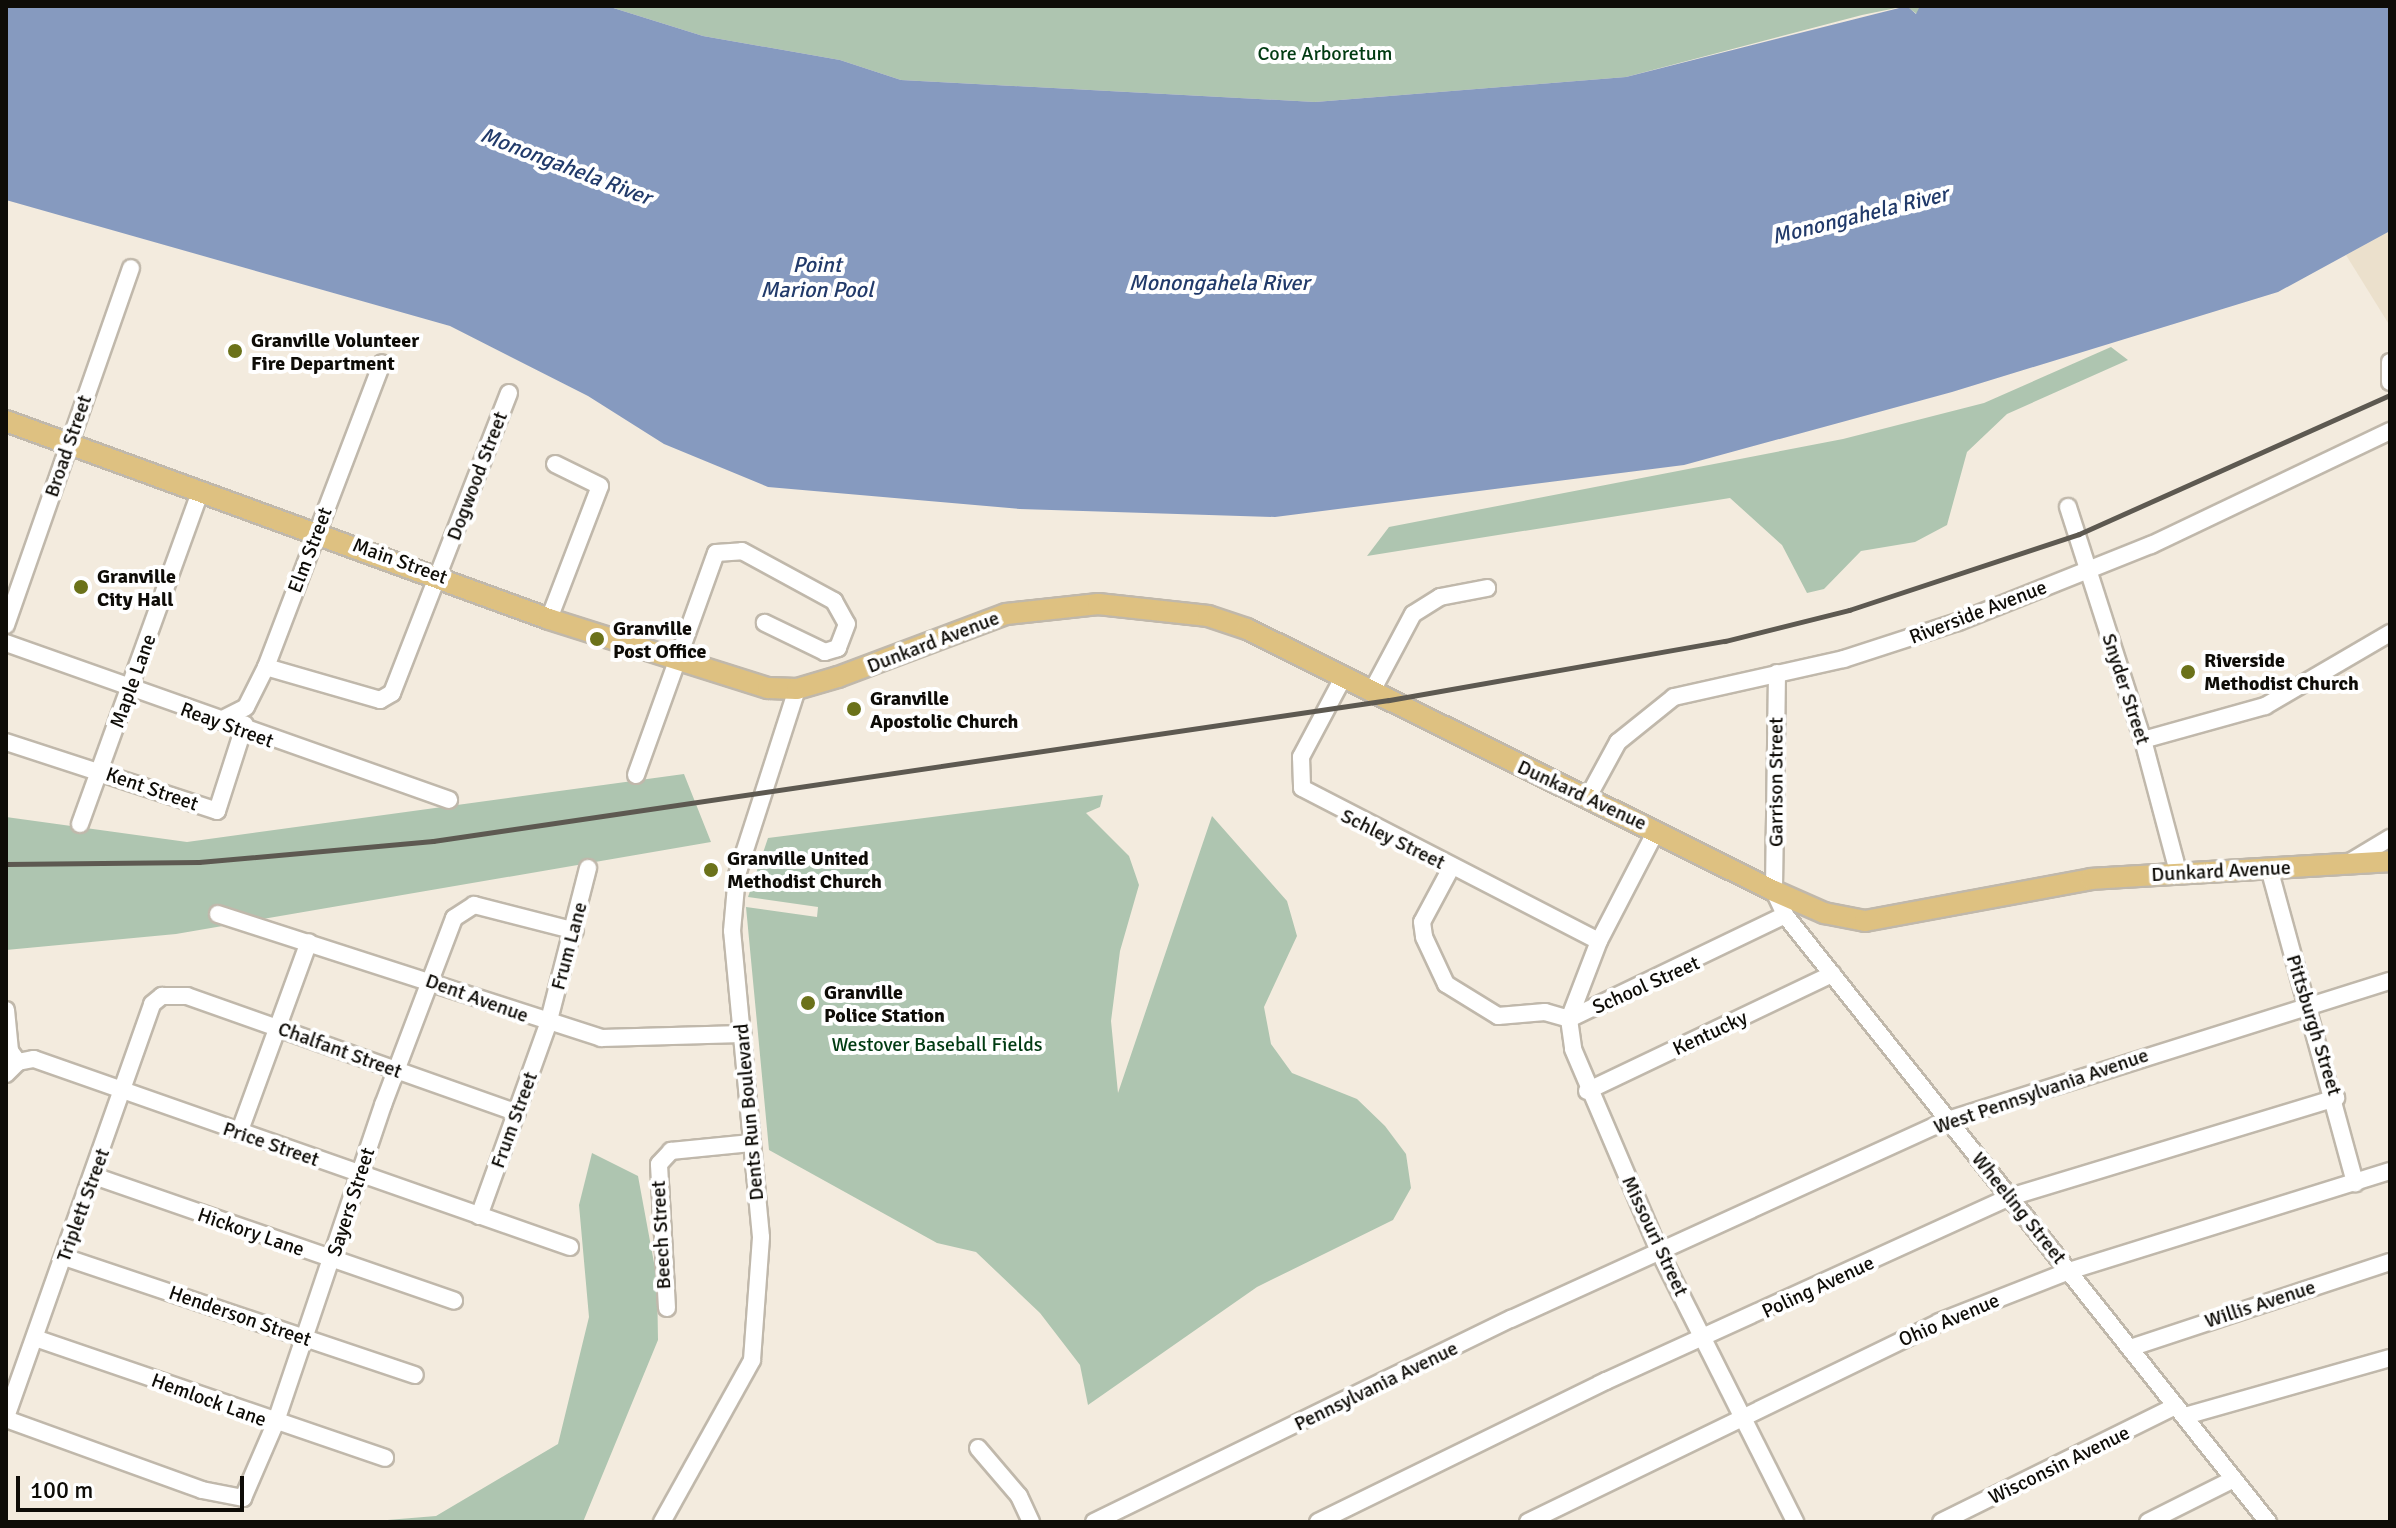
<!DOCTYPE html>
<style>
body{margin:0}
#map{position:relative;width:2396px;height:1528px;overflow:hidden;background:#f3ebde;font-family:Signika,sans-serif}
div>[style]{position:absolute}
.built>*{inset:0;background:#ebe0cc}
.green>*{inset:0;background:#aec5b0}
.water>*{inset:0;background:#869abf}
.roads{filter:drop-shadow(2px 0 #c0b8ab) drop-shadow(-2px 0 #c0b8ab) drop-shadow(0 2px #c0b8ab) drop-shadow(0 -2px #c0b8ab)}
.minor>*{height:16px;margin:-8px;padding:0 8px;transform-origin:8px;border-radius:8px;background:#fff}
.major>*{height:20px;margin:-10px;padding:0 10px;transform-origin:10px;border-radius:10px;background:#dec181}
.rail>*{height:5px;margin:-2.5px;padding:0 2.5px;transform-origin:2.5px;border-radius:2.5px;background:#5d5951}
.dots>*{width:22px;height:22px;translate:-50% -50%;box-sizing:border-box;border:4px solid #fff;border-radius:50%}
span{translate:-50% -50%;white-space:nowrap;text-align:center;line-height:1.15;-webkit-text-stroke:8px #fff;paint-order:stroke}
.park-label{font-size:20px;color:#013b12}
.poi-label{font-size:20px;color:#0e0c07;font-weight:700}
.left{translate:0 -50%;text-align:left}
.street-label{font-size:20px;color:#0e0c07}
.water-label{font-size:22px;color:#213a6a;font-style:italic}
.frame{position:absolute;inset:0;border:8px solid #0e0c07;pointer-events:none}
.scale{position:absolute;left:16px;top:1476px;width:228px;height:36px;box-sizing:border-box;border:4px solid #0e0c07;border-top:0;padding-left:10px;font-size:24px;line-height:28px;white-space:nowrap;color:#0e0c07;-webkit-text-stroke:6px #fff;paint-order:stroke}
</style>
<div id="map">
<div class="built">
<i style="clip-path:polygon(2390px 231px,2390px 326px,2346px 255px)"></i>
</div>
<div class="green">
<i style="clip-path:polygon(607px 6px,1937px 6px,1917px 14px,1906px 6px,1862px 15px,1626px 77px,1315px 102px,901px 80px,840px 60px,703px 36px)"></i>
<i style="clip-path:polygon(2111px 347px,2128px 360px,2007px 414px,1967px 452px,1947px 525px,1915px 542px,1861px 551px,1824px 589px,1807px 593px,1782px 545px,1730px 498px,1367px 556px,1389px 527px,1843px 439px,1984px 403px)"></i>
<i style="clip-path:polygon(684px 774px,711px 842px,176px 934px,6px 950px,6px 817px,187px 842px)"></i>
<i style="clip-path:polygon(1103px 795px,1100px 807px,1086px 813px,1129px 856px,1139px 885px,1120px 951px,1111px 1021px,1118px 1093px,1212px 816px,1287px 901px,1297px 936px,1264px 1007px,1271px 1044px,1292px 1073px,1357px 1099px,1385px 1126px,1406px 1154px,1411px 1188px,1393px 1220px,1257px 1287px,1088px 1405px,1080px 1365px,1040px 1313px,976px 1252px,937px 1243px,769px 1150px,746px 907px,817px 917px,818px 907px,748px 897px,768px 838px)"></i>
<i style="clip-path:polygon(592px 1153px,638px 1176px,657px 1279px,658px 1340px,583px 1522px,363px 1522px,436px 1516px,558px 1444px,589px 1317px,579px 1205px)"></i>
</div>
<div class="water">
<i style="clip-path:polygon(6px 6px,607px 6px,703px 36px,840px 60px,901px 80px,1315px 102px,1626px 77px,1907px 6px,1916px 14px,1919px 8px,1937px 6px,2390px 6px,2390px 231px,2278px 292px,1952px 392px,1684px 465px,1275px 517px,1020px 509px,768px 487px,664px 444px,588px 396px,450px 326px,6px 200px)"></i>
</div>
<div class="roads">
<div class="minor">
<i style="left:2390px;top:362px;width:20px;rotate:90deg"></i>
<i style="left:2068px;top:507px;width:245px;rotate:72.2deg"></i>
<i style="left:2143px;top:740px;width:137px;rotate:75.1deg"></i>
<i style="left:549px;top:619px;width:142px;rotate:-69deg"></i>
<i style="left:600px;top:486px;width:50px;rotate:-153.9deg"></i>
<i style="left:6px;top:625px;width:378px;rotate:-70.7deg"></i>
<i style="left:6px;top:643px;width:470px;rotate:19.5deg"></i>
<i style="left:266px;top:667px;width:119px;rotate:16.1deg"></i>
<i style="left:380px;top:700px;width:14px;rotate:-30deg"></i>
<i style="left:392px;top:693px;width:322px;rotate:-68.7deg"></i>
<i style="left:1777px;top:673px;width:218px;rotate:90.8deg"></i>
<i style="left:1774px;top:891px;width:26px;rotate:65deg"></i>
<i style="left:1785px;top:915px;width:776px;rotate:51.49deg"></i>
<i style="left:1344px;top:676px;width:92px;rotate:118deg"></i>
<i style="left:1301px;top:757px;width:31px;rotate:88deg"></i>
<i style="left:1302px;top:788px;width:334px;rotate:27.3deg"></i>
<i style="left:1372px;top:691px;width:87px;rotate:-62deg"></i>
<i style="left:1413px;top:614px;width:32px;rotate:-32deg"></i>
<i style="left:1440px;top:597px;width:48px;rotate:-10.8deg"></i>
<i style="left:219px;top:721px;width:30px;rotate:-27deg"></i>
<i style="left:246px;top:707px;width:45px;rotate:-63.4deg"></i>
<i style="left:266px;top:667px;width:325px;rotate:-69.1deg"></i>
<i style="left:2143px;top:740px;width:127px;rotate:-15.6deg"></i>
<i style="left:2265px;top:706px;width:145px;rotate:-30.3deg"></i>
<i style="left:6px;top:742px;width:222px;rotate:18.1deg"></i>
<i style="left:217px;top:811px;width:91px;rotate:-72.2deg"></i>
<i style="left:636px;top:775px;width:236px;rotate:-70.2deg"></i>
<i style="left:716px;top:553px;width:26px;rotate:-4deg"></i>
<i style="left:742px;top:551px;width:105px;rotate:28.5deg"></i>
<i style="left:834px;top:601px;width:26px;rotate:61deg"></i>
<i style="left:847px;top:624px;width:26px;rotate:111deg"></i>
<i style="left:838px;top:648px;width:14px;rotate:163deg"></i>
<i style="left:825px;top:652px;width:67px;rotate:-154.2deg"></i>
<i style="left:1588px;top:797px;width:63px;rotate:-61.4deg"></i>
<i style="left:1618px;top:742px;width:72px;rotate:-38.8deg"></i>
<i style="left:1674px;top:697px;width:174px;rotate:-12.6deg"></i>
<i style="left:1844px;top:659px;width:120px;rotate:-18deg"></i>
<i style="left:1958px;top:622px;width:208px;rotate:-21.8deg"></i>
<i style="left:2151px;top:545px;width:265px;rotate:-25.5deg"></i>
<i style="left:80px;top:824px;width:353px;rotate:-70.1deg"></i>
<i style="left:1656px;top:831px;width:124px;rotate:117.4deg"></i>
<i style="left:1599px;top:941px;width:84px;rotate:111deg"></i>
<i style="left:1569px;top:1019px;width:30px;rotate:82deg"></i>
<i style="left:1573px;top:1049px;width:224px;rotate:66.9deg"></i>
<i style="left:1661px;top:1255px;width:299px;rotate:63.3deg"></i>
<i style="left:2350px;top:862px;width:47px;rotate:-31deg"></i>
<i style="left:1451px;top:868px;width:61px;rotate:118.2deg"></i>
<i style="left:1422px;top:922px;width:15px;rotate:82deg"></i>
<i style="left:1424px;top:937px;width:52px;rotate:64.9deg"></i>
<i style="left:1446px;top:984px;width:61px;rotate:31.6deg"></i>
<i style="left:1498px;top:1016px;width:47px;rotate:-4.9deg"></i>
<i style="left:1545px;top:1012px;width:25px;rotate:16deg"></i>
<i style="left:1569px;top:1019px;width:240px;rotate:-25.7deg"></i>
<i style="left:2269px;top:868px;width:327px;rotate:74.7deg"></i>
<i style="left:218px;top:914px;width:403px;rotate:17.9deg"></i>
<i style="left:601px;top:1038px;width:142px;rotate:-1.6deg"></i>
<i style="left:6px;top:1010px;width:41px;rotate:84.4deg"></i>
<i style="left:10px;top:1051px;width:14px;rotate:54deg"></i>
<i style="left:6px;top:1074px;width:17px;rotate:-45deg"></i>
<i style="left:18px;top:1062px;width:16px;rotate:-11deg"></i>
<i style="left:34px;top:1059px;width:568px;rotate:19.33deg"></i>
<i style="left:1587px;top:1091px;width:272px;rotate:-25.5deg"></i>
<i style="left:239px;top:1133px;width:203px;rotate:-69.9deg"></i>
<i style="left:94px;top:1176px;width:381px;rotate:19.1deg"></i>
<i style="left:479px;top:1216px;width:204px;rotate:-70.2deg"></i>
<i style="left:548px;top:1024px;width:161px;rotate:-75.6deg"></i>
<i style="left:64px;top:1257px;width:370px;rotate:18.6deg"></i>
<i style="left:667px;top:1308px;width:144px;rotate:-93.2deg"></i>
<i style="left:659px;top:1164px;width:18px;rotate:-47deg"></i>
<i style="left:671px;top:1151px;width:80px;rotate:-5.7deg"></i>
<i style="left:35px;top:1338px;width:370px;rotate:18.9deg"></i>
<i style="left:2130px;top:1348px;width:274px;rotate:-18.3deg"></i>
<i style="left:2185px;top:1416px;width:213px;rotate:-15.8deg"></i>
<i style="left:6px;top:1417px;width:438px;rotate:-70.5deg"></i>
<i style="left:152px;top:1004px;width:13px;rotate:-39deg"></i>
<i style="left:162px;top:996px;width:25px"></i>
<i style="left:187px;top:996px;width:350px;rotate:19.5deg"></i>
<i style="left:6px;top:1419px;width:208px;rotate:19.9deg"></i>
<i style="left:202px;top:1490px;width:42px;rotate:11deg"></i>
<i style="left:243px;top:1498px;width:81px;rotate:-66.6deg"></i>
<i style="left:275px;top:1424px;width:337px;rotate:-71.3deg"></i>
<i style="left:383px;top:1105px;width:200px;rotate:-69.2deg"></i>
<i style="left:454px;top:918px;width:24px;rotate:-33deg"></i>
<i style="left:474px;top:905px;width:104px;rotate:14.4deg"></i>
<i style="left:978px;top:1448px;width:63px;rotate:49.5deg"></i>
<i style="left:1019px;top:1496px;width:29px;rotate:65deg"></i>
<i style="left:662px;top:1522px;width:185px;rotate:-60.9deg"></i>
<i style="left:752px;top:1360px;width:123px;rotate:-85.8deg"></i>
<i style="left:761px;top:1237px;width:307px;rotate:-95.4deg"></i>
<i style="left:732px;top:931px;width:56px;rotate:-84.9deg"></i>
<i style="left:737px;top:875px;width:195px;rotate:-72.1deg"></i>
<i style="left:1094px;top:1522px;width:464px;rotate:-26deg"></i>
<i style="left:1511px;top:1319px;width:480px;rotate:-24.5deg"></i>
<i style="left:1948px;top:1120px;width:463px;rotate:-17.5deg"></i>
<i style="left:1318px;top:1522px;width:321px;rotate:-26.1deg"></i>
<i style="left:1606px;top:1381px;width:444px;rotate:-24.5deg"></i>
<i style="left:2010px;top:1197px;width:341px;rotate:-16.9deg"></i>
<i style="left:1528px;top:1522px;width:457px;rotate:-25.9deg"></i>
<i style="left:1939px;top:1322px;width:140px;rotate:-21.4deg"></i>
<i style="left:2069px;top:1271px;width:336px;rotate:-17.3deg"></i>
<i style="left:1941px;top:1522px;width:262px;rotate:-26.3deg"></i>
<i style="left:2148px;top:1522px;width:96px;rotate:-26.6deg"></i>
</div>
<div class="major">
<i style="left:6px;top:421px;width:578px;rotate:20.03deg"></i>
<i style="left:549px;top:619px;width:230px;rotate:17.5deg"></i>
<i style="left:768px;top:688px;width:29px;rotate:2deg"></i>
<i style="left:797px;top:689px;width:43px;rotate:-16.3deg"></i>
<i style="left:838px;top:677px;width:179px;rotate:-20.6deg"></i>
<i style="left:1006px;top:614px;width:93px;rotate:-6.2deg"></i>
<i style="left:1098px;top:604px;width:111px;rotate:6.2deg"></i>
<i style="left:1208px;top:616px;width:41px;rotate:18.4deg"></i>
<i style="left:1247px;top:629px;width:589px;rotate:26.43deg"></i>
<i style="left:1774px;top:891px;width:55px;rotate:23.7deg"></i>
<i style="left:1824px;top:913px;width:42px;rotate:11deg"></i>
<i style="left:1865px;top:921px;width:230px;rotate:-10.5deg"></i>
<i style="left:2091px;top:879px;width:300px;rotate:-3.4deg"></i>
</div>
</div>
<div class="rail">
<i style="left:6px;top:864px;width:193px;rotate:-0.6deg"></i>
<i style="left:199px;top:862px;width:235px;rotate:-5.1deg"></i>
<i style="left:433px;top:841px;width:966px;rotate:-8.39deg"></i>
<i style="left:1389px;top:700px;width:341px;rotate:-10deg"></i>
<i style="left:1725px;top:641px;width:128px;rotate:-14deg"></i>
<i style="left:1849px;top:610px;width:242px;rotate:-18.3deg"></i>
<i style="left:2079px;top:534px;width:341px;rotate:-24.1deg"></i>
</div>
<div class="dots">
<i style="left:235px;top:351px;background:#6b721a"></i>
<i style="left:81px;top:587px;background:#6b721a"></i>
<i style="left:597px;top:639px;background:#6b721a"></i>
<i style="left:2188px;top:672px;background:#6b721a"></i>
<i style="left:854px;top:709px;background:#6b721a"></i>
<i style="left:711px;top:870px;background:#6b721a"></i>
<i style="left:808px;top:1003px;background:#6b721a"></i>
</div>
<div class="park-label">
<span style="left:1325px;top:53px">Core Arboretum</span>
<span style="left:937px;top:1044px">Westover Baseball Fields</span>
</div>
<div class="poi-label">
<span class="left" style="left:251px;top:352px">Granville Volunteer<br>Fire Department</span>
<span class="left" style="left:97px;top:588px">Granville<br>City Hall</span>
<span class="left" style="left:613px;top:640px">Granville<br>Post Office</span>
<span class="left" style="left:2204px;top:672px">Riverside<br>Methodist Church</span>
<span class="left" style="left:870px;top:710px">Granville<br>Apostolic Church</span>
<span class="left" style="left:727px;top:870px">Granville United<br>Methodist Church</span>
<span class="left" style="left:824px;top:1004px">Granville<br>Police Station</span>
</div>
<div class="street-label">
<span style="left:68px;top:446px;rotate:-71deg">Broad Street</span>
<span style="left:477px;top:476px;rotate:-69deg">Dogwood Street</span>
<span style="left:310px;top:550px;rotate:-69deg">Elm Street</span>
<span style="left:400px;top:561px;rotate:20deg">Main Street</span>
<span style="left:1978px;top:612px;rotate:-21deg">Riverside Avenue</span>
<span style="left:933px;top:642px;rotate:-21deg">Dunkard Avenue</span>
<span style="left:133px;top:681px;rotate:-70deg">Maple Lane</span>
<span style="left:2126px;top:689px;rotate:72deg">Snyder Street</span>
<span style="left:227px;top:725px;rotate:20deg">Reay Street</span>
<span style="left:1776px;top:782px;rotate:-90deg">Garrison Street</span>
<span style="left:152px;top:789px;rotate:19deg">Kent Street</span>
<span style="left:1582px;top:795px;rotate:25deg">Dunkard Avenue</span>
<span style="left:1393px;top:839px;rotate:26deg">Schley Street</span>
<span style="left:2221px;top:871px;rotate:-3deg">Dunkard Avenue</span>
<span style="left:569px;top:946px;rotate:-75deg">Frum Lane</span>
<span style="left:1646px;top:985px;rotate:-24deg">School Street</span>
<span style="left:477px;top:998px;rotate:20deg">Dent Avenue</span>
<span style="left:2314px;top:1025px;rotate:73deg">Pittsburgh Street</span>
<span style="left:1710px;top:1033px;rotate:-25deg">Kentucky</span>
<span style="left:340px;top:1050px;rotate:20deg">Chalfant Street</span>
<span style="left:2041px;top:1091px;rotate:-19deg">West Pennsylvania Avenue</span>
<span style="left:749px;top:1112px;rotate:-95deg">Dents Run Boulevard</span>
<span style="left:514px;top:1120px;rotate:-70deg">Frum Street</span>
<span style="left:271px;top:1144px;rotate:19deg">Price Street</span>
<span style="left:351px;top:1202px;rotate:-72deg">Sayers Street</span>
<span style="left:83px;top:1205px;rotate:-70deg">Triplett Street</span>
<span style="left:2019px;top:1208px;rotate:51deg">Wheeling Street</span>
<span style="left:251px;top:1232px;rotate:19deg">Hickory Lane</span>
<span style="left:661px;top:1235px;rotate:-93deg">Beech Street</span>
<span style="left:1655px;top:1236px;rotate:65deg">Missouri Street</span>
<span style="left:1818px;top:1287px;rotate:-25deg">Poling Avenue</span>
<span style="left:2260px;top:1304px;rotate:-18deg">Willis Avenue</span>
<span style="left:240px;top:1316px;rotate:19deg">Henderson Street</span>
<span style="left:1949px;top:1320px;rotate:-23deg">Ohio Avenue</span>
<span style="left:1376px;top:1386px;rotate:-26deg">Pennsylvania Avenue</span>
<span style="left:209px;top:1400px;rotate:20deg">Hemlock Lane</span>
<span style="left:2059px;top:1465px;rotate:-26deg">Wisconsin Avenue</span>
</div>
<div class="water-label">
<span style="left:566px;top:166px;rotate:21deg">Monongahela River</span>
<span style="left:1860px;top:215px;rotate:-14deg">Monongahela River</span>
<span style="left:817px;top:277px">Point<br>Marion Pool</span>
<span style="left:1219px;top:283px">Monongahela River</span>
</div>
<div class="frame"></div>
<div class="scale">100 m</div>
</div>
